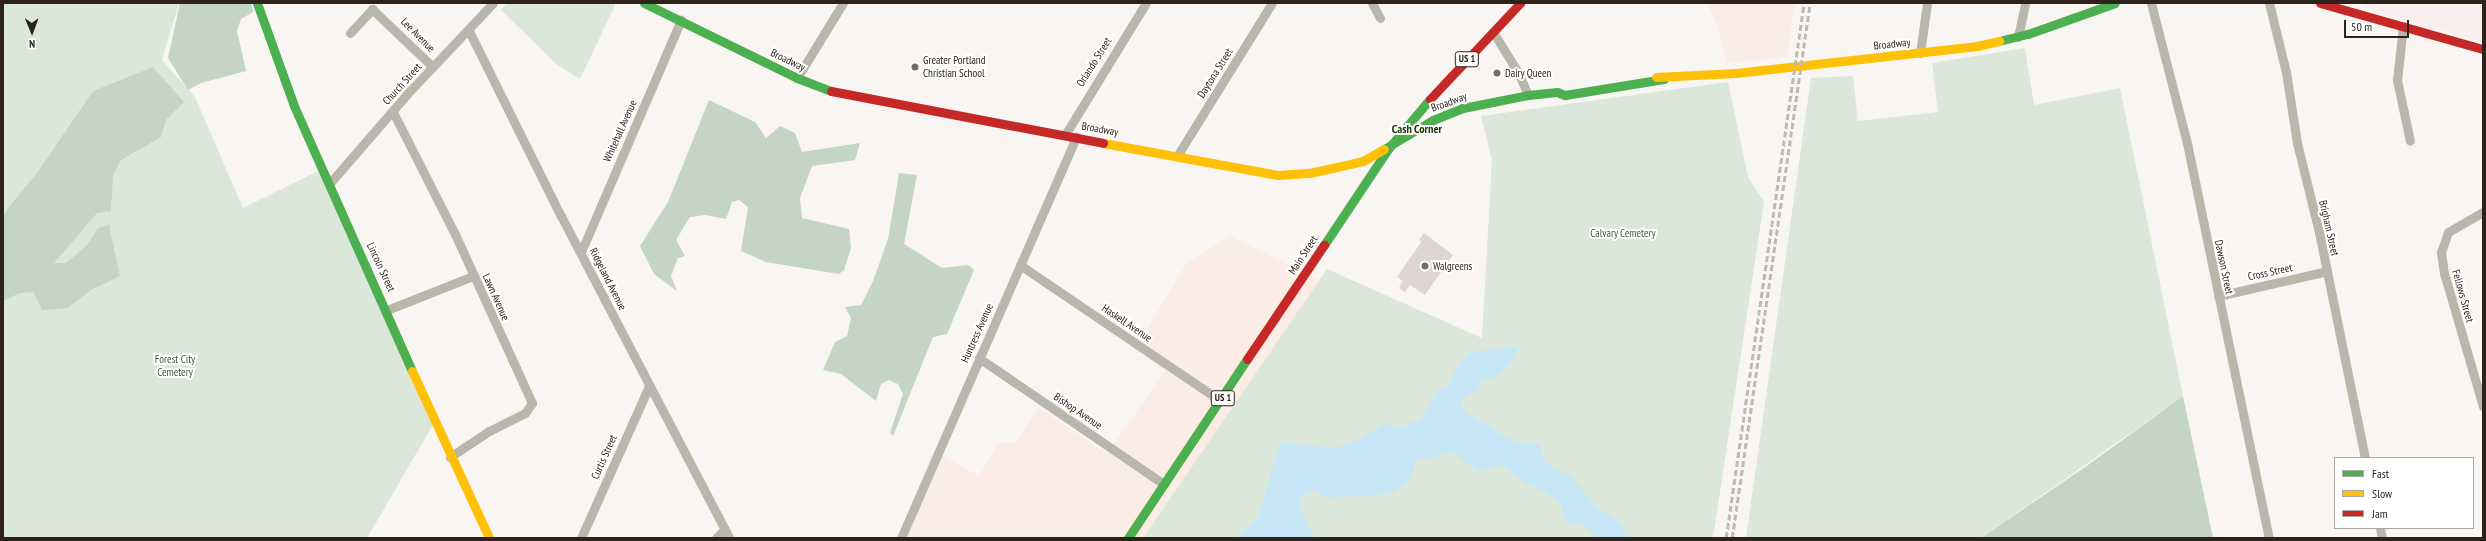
<!DOCTYPE html>
<style>
body{margin:0}
#map{position:relative;width:2486px;height:541px;overflow:hidden;background:#f8f5f2;font-family:"PT Sans Narrow",sans-serif}
div>[style]{position:absolute}
.commercial>*{inset:0;background:#fbecee}
.industrial>*{inset:0;background:#fbede5}
.green>*{inset:0;background:#dbe8d9}
.forest>*{inset:0;background:#c4d5c3}
.water>*{inset:0;background:#c7e6f5}
.stream>*{height:2.5px;margin:-1.25px;padding:0 1.25px;transform-origin:1.25px;border-radius:1.25px;background:#c7e6f5}
.building>*{inset:0;background:#ded4d1}
.street>*{height:9px;margin:-4.5px;padding:0 4.5px;transform-origin:4.5px;border-radius:4.5px;background:#b9b6ac}
.fast>*{height:9px;margin:-4.5px;padding:0 4.5px;transform-origin:4.5px;border-radius:4.5px;background:#4caf50}
.slow>*{height:9px;margin:-4.5px;padding:0 4.5px;transform-origin:4.5px;border-radius:4.5px;background:#ffc107}
.jam>*{height:9px;margin:-4.5px;padding:0 4.5px;transform-origin:4.5px;border-radius:4.5px;background:#c62828}
.rail>*{height:2.5px;margin-top:-1.25px;transform-origin:0;background:repeating-linear-gradient(90deg,#bcbab3 0 6px,transparent 0 9px)}
.dots>*{width:11px;height:11px;translate:-50% -50%;box-sizing:border-box;border:2px solid #fff;border-radius:50%}
span{translate:-50% -50%;white-space:nowrap;text-align:center;line-height:1.15;-webkit-text-stroke:4px #fff;paint-order:stroke}
.shield-label span{padding:1px 3px;background:#fff;border:1px solid;border-radius:3px;-webkit-text-stroke-width:0}
.shield-label{font-size:10px;color:#2d231a;font-weight:700}
.street-label{font-size:11px;color:#2d231a}
.poi-label{font-size:11px;color:#2d231a}
.left{translate:0 -50%;text-align:left}
.park-label{font-size:11px;color:#326237}
.neighbourhood-label{font-size:12px;color:#1b3301;font-weight:700}
.frame{position:absolute;inset:0;border:4px solid #2d231a;pointer-events:none}
.legend{position:absolute;left:2334px;top:457px;width:140px;height:72px;box-sizing:border-box;background:#fff;border:1px solid #aba7a3;margin:0;padding:5px 7px;list-style:none;font-size:12px;color:#2d231a}
.legend li{display:flex;align-items:center;gap:8px;height:20px}
.legend b{width:20px;border:1px solid #aba7a3}
.north{position:absolute;left:12px;top:12px;width:40px;height:40px;-webkit-text-stroke:3px #fff;paint-order:stroke;rotate:179deg;font-size:11px;font-weight:700;line-height:16px;text-align:center;color:#2d231a}
.north::after{content:'';display:block;margin:auto;width:14px;height:18px;background:#2d231a;clip-path:polygon(50% 0,100% 100%,50% 72%,0 100%)}
.scale{position:absolute;left:2344px;top:20px;width:65px;height:18px;box-sizing:border-box;border:2px solid #2d231a;border-top:0;padding-left:5px;font-size:12px;line-height:14px;white-space:nowrap;color:#2d231a;-webkit-text-stroke:3px #fff;paint-order:stroke}
</style>
<div id="map">
<div class="commercial">
<i style="clip-path:polygon(2366px 3px,2483px 3px,2483px 42px,2366px 9px)"></i>
</div>
<div class="industrial">
<i style="clip-path:polygon(1707px 3px,1795px 3px,1787px 57px,1727px 63px,1718px 27px)"></i>
<i style="clip-path:polygon(1230px 236px,1320px 280px,1143px 538px,909px 538px,910px 530px,943px 456px,979px 476px,999px 443px,1016px 443px,1038px 407px,1107px 454px,1165px 371px,1135px 349px,1186px 264px)"></i>
</div>
<div class="green">
<i style="clip-path:polygon(3px 3px,179px 3px,162px 60px,195px 97px,243px 208px,324px 168px,434px 423px,367px 538px,3px 538px)"></i>
<i style="clip-path:polygon(507px 3px,616px 3px,580px 79px,556px 64px,501px 10px)"></i>
<i style="clip-path:polygon(2025px 48px,2034px 105px,2120px 88px,2183px 396px,1981px 538px,1746px 538px,1811px 78px,1853px 76px,1858px 121px,1938px 112px,1932px 63px)"></i>
<i style="clip-path:polygon(1728px 82px,1748px 177px,1764px 202px,1713px 538px,1143px 538px,1327px 269px,1482px 338px,1492px 160px,1481px 116px)"></i>
</div>
<div class="forest">
<i style="clip-path:polygon(180px 3px,251px 3px,253px 12px,241px 19px,237px 31px,246px 71px,201px 83px,188px 90px,168px 58px)"></i>
<i style="clip-path:polygon(153px 67px,184px 102px,166px 120px,161px 137px,121px 160px,113px 176px,111px 211px,97px 213px,54px 263px,66px 263px,87px 245px,98px 228px,109px 225px,120px 276px,91px 290px,68px 308px,42px 310px,33px 292px,20px 293px,3px 301px,3px 217px,9px 207px,37px 173px,93px 91px)"></i>
<i style="clip-path:polygon(709px 100px,755px 122px,766px 138px,780px 126px,795px 133px,802px 152px,860px 143px,855px 160px,812px 166px,800px 198px,802px 218px,849px 229px,851px 248px,844px 270px,839px 274px,766px 262px,741px 251px,748px 207px,739px 200px,732px 202px,726px 219px,705px 215px,690px 217px,676px 240px,685px 256px,678px 258px,671px 276px,677px 291px,654px 274px,640px 246px,668px 202px)"></i>
<i style="clip-path:polygon(899px 173px,917px 175px,904px 244px,942px 268px,968px 265px,974px 270px,947px 334px,933px 337px,893px 436px,890px 433px,903px 394px,898px 384px,889px 380px,881px 384px,876px 401px,841px 374px,823px 370px,835px 342px,847px 336px,851px 318px,845px 307px,861px 305px,873px 281px,888px 239px)"></i>
<i style="clip-path:polygon(2183px 396px,2213px 538px,1981px 538px,2088px 465px)"></i>
</div>
<div class="water">
<i style="clip-path:polygon(1519px 346px,1514px 359px,1499px 376px,1482px 381px,1477px 391px,1460px 401px,1465px 411px,1510px 440px,1540px 445px,1545px 463px,1572px 477px,1599px 509px,1615px 518px,1629px 538px,1596px 538px,1584px 525px,1567px 523px,1560px 503px,1537px 487px,1525px 483px,1501px 465px,1478px 472px,1453px 452px,1417px 461px,1408px 483px,1390px 494px,1325px 498px,1313px 491px,1305px 494px,1299px 505px,1314px 538px,1236px 538px,1258px 517px,1280px 442px,1334px 448px,1360px 439px,1384px 423px,1401px 428px,1422px 418px,1439px 389px,1450px 383px,1459px 362px,1471px 352px)"></i>
</div>
<div class="stream">
<i style="left:3px;top:26px;width:3px;rotate:-45deg"></i>
</div>
<div class="building">
<i style="clip-path:polygon(1424px 233px,1453px 255px,1425px 295px,1410px 285px,1405px 292px,1399px 288px,1403px 281px,1397px 277px,1422px 241px,1419px 240px)"></i>
</div>
<div class="street">
<i style="left:1372px;top:3px;width:17px;rotate:62deg"></i>
<i style="left:2151px;top:3px;width:145px;rotate:75.6deg"></i>
<i style="left:2187px;top:143px;width:403px;rotate:78.3deg"></i>
<i style="left:2269px;top:3px;width:71px;rotate:76.2deg"></i>
<i style="left:2286px;top:72px;width:72px;rotate:81.2deg"></i>
<i style="left:2297px;top:143px;width:92px;rotate:76.1deg"></i>
<i style="left:2319px;top:232px;width:231px;rotate:78.5deg"></i>
<i style="left:2403px;top:26px;width:54px;rotate:96.3deg"></i>
<i style="left:2397px;top:80px;width:62px;rotate:78deg"></i>
<i style="left:469px;top:31px;width:207px;rotate:63.6deg"></i>
<i style="left:561px;top:216px;width:363px;rotate:62.4deg"></i>
<i style="left:1493px;top:32px;width:49px;rotate:58.2deg"></i>
<i style="left:1519px;top:74px;width:23px;rotate:67deg"></i>
<i style="left:350px;top:33px;width:33px;rotate:-47deg"></i>
<i style="left:372px;top:9px;width:84px;rotate:43.6deg"></i>
<i style="left:2018px;top:37px;width:35px;rotate:-78deg"></i>
<i style="left:1920px;top:53px;width:50px;rotate:-82deg"></i>
<i style="left:797px;top:78px;width:88px;rotate:-58.5deg"></i>
<i style="left:393px;top:112px;width:137px;rotate:63.1deg"></i>
<i style="left:455px;top:234px;width:186px;rotate:65.5deg"></i>
<i style="left:532px;top:403px;width:12px;rotate:125deg"></i>
<i style="left:525px;top:413px;width:40px;rotate:153.4deg"></i>
<i style="left:489px;top:431px;width:47px;rotate:146.3deg"></i>
<i style="left:1065px;top:135px;width:155px;rotate:-58.5deg"></i>
<i style="left:1177px;top:156px;width:180px;rotate:-58.2deg"></i>
<i style="left:330px;top:183px;width:118px;rotate:-49.1deg"></i>
<i style="left:407px;top:94px;width:125px;rotate:-46.6deg"></i>
<i style="left:2483px;top:212px;width:40px;rotate:150.3deg"></i>
<i style="left:2448px;top:232px;width:21px;rotate:109deg"></i>
<i style="left:2441px;top:252px;width:21px;rotate:82deg"></i>
<i style="left:2444px;top:273px;width:139px;rotate:73.7deg"></i>
<i style="left:581px;top:252px;width:253px;rotate:-66.7deg"></i>
<i style="left:1020px;top:265px;width:243px;rotate:34.1deg"></i>
<i style="left:2218px;top:296px;width:112px;rotate:-12.9deg"></i>
<i style="left:387px;top:310px;width:92px;rotate:-21.6deg"></i>
<i style="left:979px;top:358px;width:224px;rotate:34.3deg"></i>
<i style="left:2380px;top:528px;width:10px;rotate:79deg"></i>
<i style="left:581px;top:538px;width:167px;rotate:-65.9deg"></i>
<i style="left:716px;top:538px;width:11px;rotate:-45deg"></i>
<i style="left:901px;top:538px;width:438px;rotate:-66.4deg"></i>
</div>
<div class="fast">
<i style="left:257px;top:3px;width:109px;rotate:70.2deg"></i>
<i style="left:294px;top:106px;width:290px;rotate:66deg"></i>
<i style="left:644px;top:3px;width:170px;rotate:26.1deg"></i>
<i style="left:797px;top:78px;width:36px;rotate:21deg"></i>
<i style="left:1999px;top:41px;width:30px;rotate:-14deg"></i>
<i style="left:2028px;top:34px;width:92px;rotate:-19.6deg"></i>
<i style="left:1384px;top:149px;width:57px;rotate:-30.6deg"></i>
<i style="left:1433px;top:120px;width:32px;rotate:-22deg"></i>
<i style="left:1463px;top:108px;width:66px;rotate:-11.3deg"></i>
<i style="left:1528px;top:95px;width:29px;rotate:-6deg"></i>
<i style="left:1557px;top:92px;width:9px;rotate:21deg"></i>
<i style="left:1565px;top:95px;width:100px;rotate:-9.2deg"></i>
<i style="left:1324px;top:245px;width:115px;rotate:-56.3deg"></i>
<i style="left:1388px;top:149px;width:65px;rotate:-50deg"></i>
<i style="left:1128px;top:538px;width:215px;rotate:-56.4deg"></i>
</div>
<div class="slow">
<i style="left:1656px;top:77px;width:80px;rotate:-2.9deg"></i>
<i style="left:1736px;top:73px;width:243px;rotate:-6.4deg"></i>
<i style="left:1977px;top:46px;width:23px;rotate:-13deg"></i>
<i style="left:1103px;top:143px;width:178px;rotate:10.4deg"></i>
<i style="left:1278px;top:175px;width:32px;rotate:-4deg"></i>
<i style="left:1310px;top:173px;width:54px;rotate:-12.8deg"></i>
<i style="left:1363px;top:161px;width:24px;rotate:-30deg"></i>
<i style="left:412px;top:371px;width:184px;rotate:65.2deg"></i>
</div>
<div class="jam">
<i style="left:2320px;top:3px;width:169px;rotate:15.8deg"></i>
<i style="left:831px;top:91px;width:277px;rotate:10.8deg"></i>
<i style="left:1430px;top:99px;width:132px;rotate:-46.8deg"></i>
<i style="left:1247px;top:359px;width:138px;rotate:-56deg"></i>
</div>
<div class="rail">
<i style="left:1726px;top:538px;width:541px;rotate:-81.71deg"></i>
<i style="left:1732px;top:538px;width:541px;rotate:-81.71deg"></i>
</div>
<div class="dots">
<i style="left:915px;top:67px;background:#746c66"></i>
<i style="left:1497px;top:73px;background:#746c66"></i>
<i style="left:1425px;top:266px;background:#746c66"></i>
</div>
<div class="shield-label">
<span style="left:1467px;top:59px">US 1</span>
<span style="left:1223px;top:398px">US 1</span>
</div>
<div class="street-label">
<span style="left:418px;top:35px;rotate:45deg">Lee Avenue</span>
<span style="left:1892px;top:44px;rotate:-6deg">Broadway</span>
<span style="left:788px;top:60px;rotate:26deg">Broadway</span>
<span style="left:1094px;top:62px;rotate:-58deg">Orlando Street</span>
<span style="left:1215px;top:73px;rotate:-58deg">Daytona Street</span>
<span style="left:402px;top:84px;rotate:-48deg">Church Street</span>
<span style="left:1449px;top:102px;rotate:-20deg">Broadway</span>
<span style="left:1100px;top:129px;rotate:10deg">Broadway</span>
<span style="left:620px;top:131px;rotate:-66deg">Whitehall Avenue</span>
<span style="left:2329px;top:228px;rotate:77deg">Brigham Street</span>
<span style="left:1303px;top:255px;rotate:-57deg">Main Street</span>
<span style="left:381px;top:267px;rotate:65deg">Lincoln Street</span>
<span style="left:2224px;top:267px;rotate:78deg">Dawson Street</span>
<span style="left:2270px;top:272px;rotate:-12deg">Cross Street</span>
<span style="left:608px;top:279px;rotate:63deg">Ridgeland Avenue</span>
<span style="left:2463px;top:296px;rotate:74deg">Fellows Street</span>
<span style="left:496px;top:297px;rotate:66deg">Lawn Avenue</span>
<span style="left:1127px;top:323px;rotate:34deg">Haskell Avenue</span>
<span style="left:977px;top:333px;rotate:-66deg">Huntress Avenue</span>
<span style="left:1078px;top:411px;rotate:34deg">Bishop Avenue</span>
<span style="left:604px;top:457px;rotate:-66deg">Curtis Street</span>
</div>
<div class="poi-label">
<span class="left" style="left:923px;top:67px">Greater Portland<br>Christian School</span>
<span class="left" style="left:1505px;top:73px">Dairy Queen</span>
<span class="left" style="left:1433px;top:266px">Walgreens</span>
</div>
<div class="park-label">
<span style="left:1623px;top:233px">Calvary Cemetery</span>
<span style="left:175px;top:366px">Forest City<br>Cemetery</span>
</div>
<div class="neighbourhood-label">
<span style="left:1417px;top:129px">Cash Corner</span>
</div>
<div class="frame"></div>
<ul class="legend">
<li><b style="height:5px;background:#4caf50"></b>Fast</li>
<li><b style="height:5px;background:#ffc107"></b>Slow</li>
<li><b style="height:5px;background:#c62828"></b>Jam</li>
</ul>
<div class="north">N</div>
<div class="scale">50 m</div>
</div>
